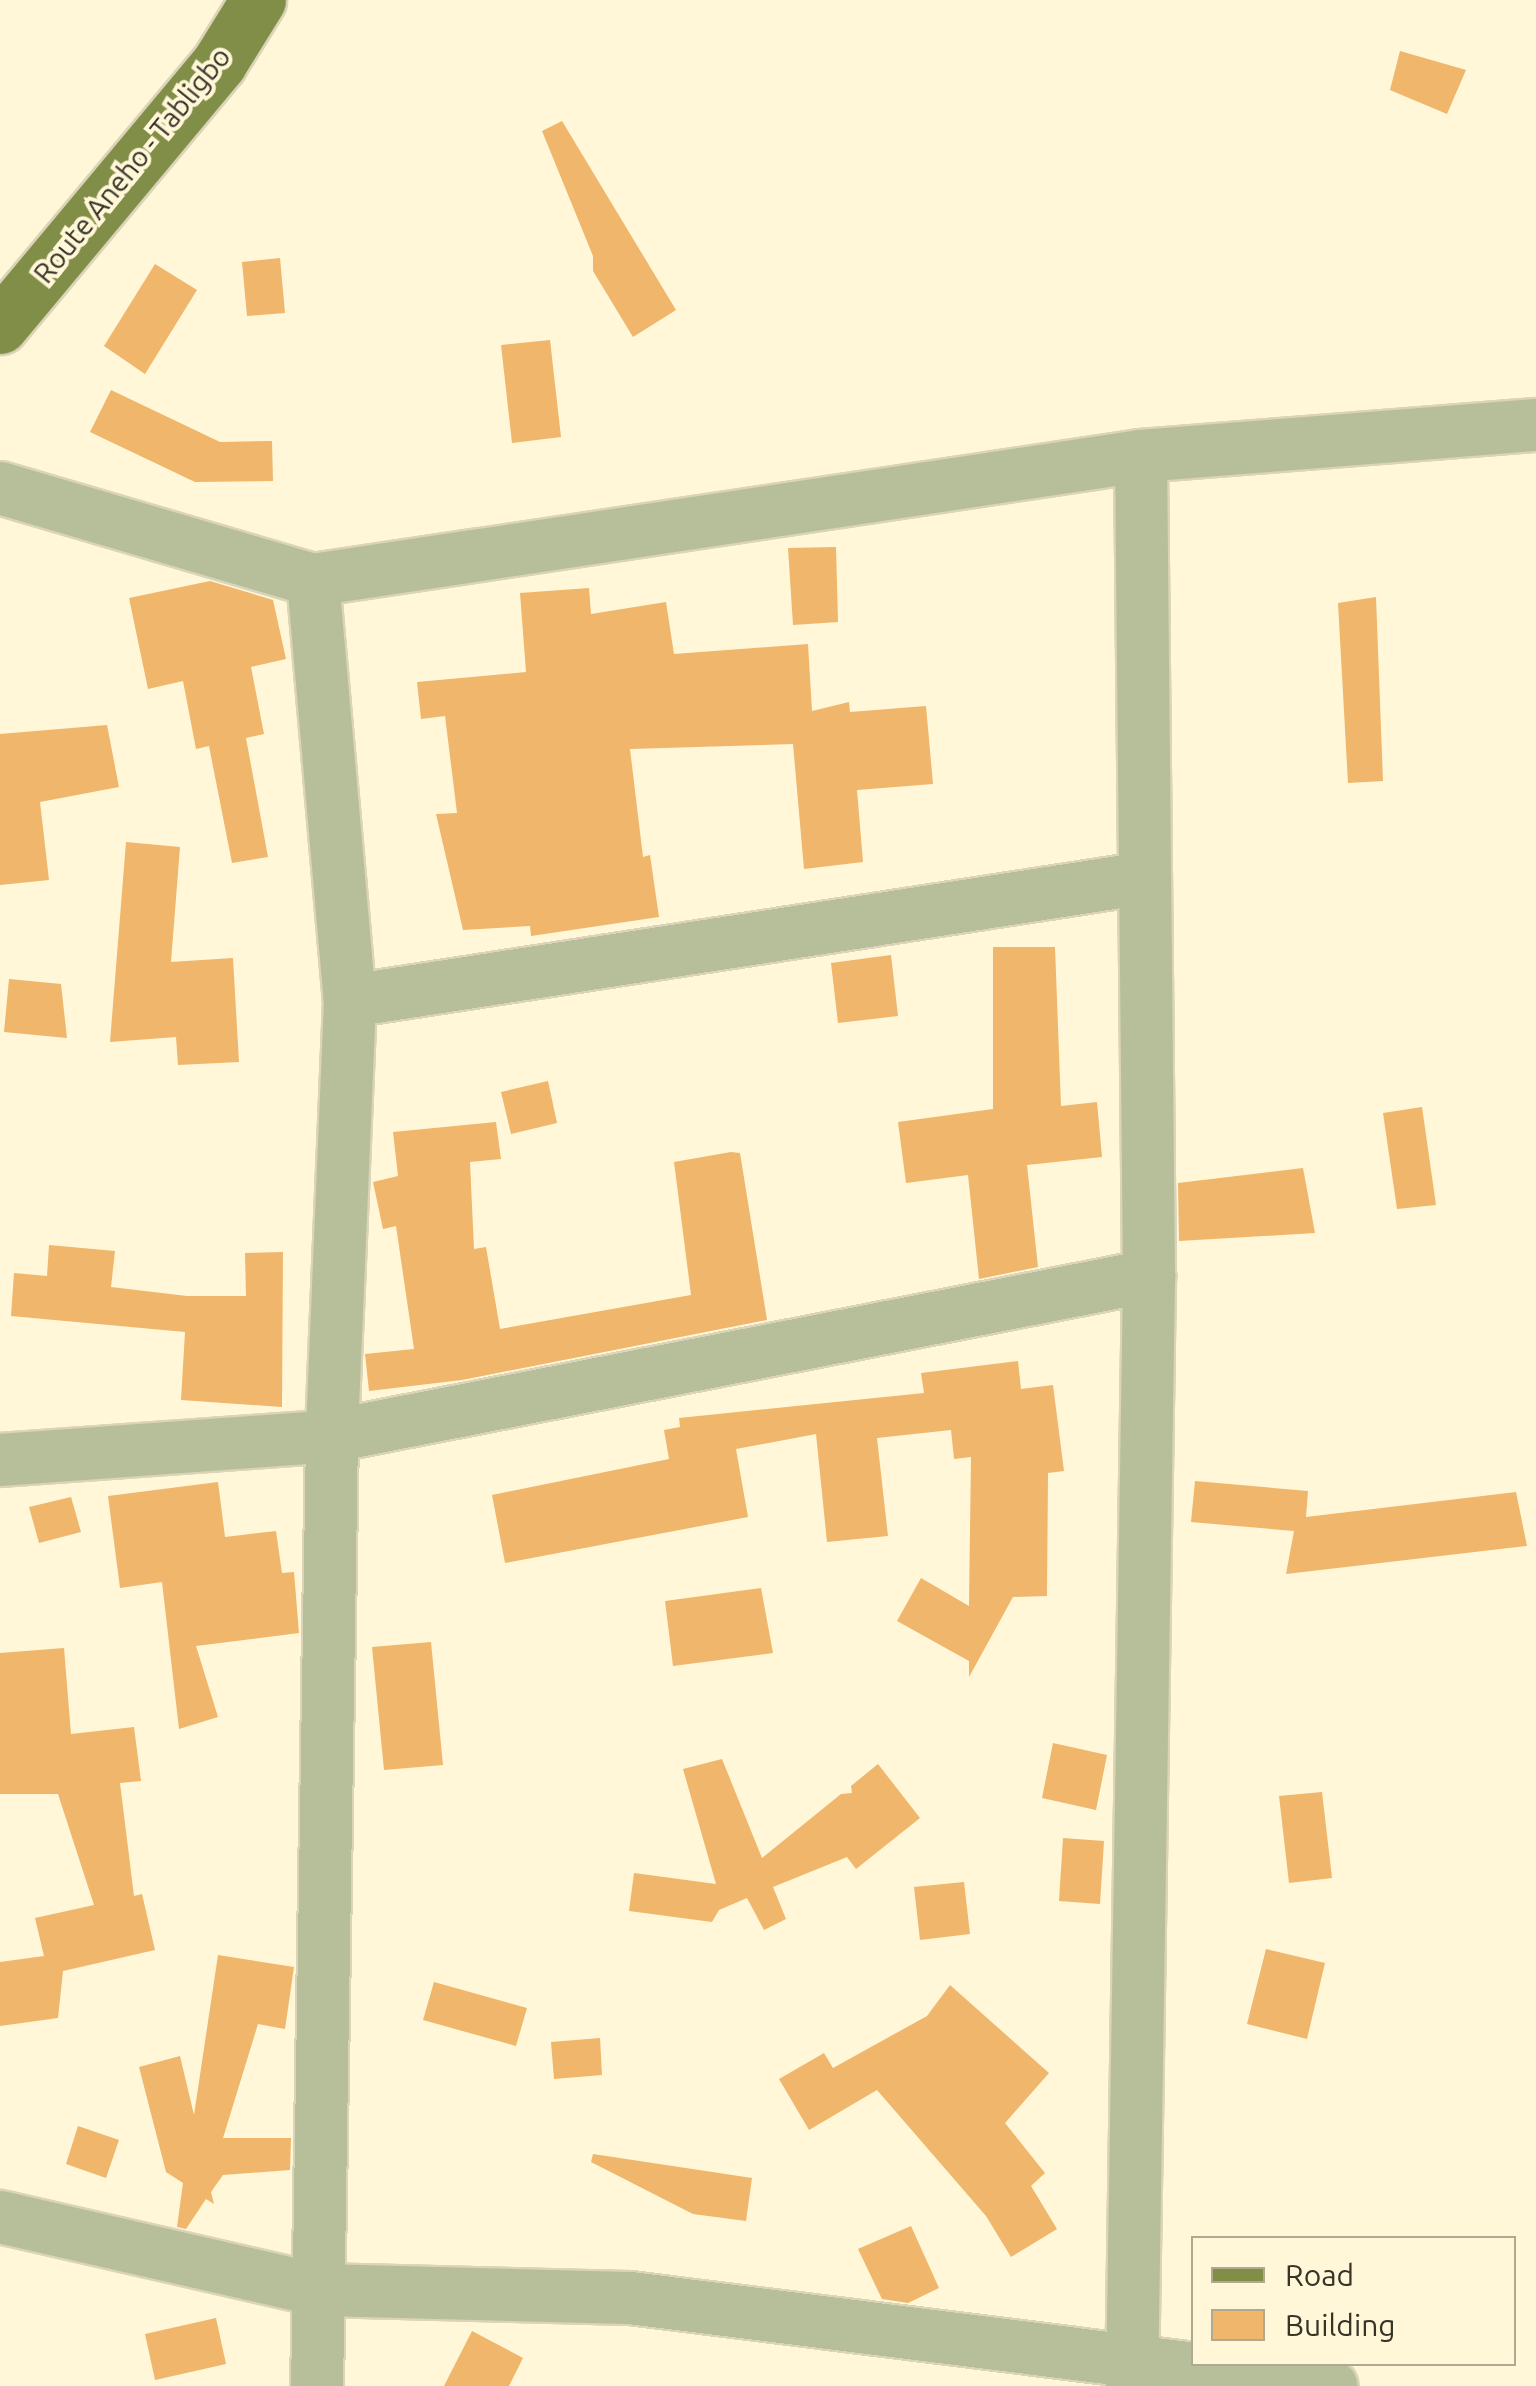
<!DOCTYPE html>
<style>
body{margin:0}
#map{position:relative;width:1536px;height:2386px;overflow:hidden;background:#fff7d8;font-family:Ubuntu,sans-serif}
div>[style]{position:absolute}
.building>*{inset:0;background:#efb66c}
.roads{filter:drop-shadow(2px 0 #dbd4b8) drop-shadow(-2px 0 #dbd4b8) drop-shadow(0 2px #dbd4b8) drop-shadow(0 -2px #dbd4b8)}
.minor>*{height:52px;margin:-26px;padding:0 26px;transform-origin:26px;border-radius:26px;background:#b6bf9a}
.major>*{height:55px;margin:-27.5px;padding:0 27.5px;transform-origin:27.5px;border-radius:27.5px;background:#818e48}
span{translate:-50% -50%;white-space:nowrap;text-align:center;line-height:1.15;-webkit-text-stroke:8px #fff7d8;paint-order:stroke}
.street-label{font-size:28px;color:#363327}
.legend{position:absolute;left:1191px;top:2236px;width:325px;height:130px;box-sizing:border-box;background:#fff7d8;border:2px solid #afa991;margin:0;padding:12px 18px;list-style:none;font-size:30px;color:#363327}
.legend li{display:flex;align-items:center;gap:20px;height:50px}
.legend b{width:50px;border:2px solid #afa991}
</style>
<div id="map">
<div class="building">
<i style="clip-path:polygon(1400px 51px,1466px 70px,1447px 114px,1390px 90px)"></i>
<i style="clip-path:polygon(562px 121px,676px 310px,633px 337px,593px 271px,593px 256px,542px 131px)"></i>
<i style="clip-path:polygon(280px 258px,285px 313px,247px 316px,242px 262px)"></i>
<i style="clip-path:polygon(155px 264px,197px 290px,145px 374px,104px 346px)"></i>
<i style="clip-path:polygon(550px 340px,561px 437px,512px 443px,501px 345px)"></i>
<i style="clip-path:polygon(111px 390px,220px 442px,272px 441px,273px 481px,195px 482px,90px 432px)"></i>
<i style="clip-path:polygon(836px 547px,838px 622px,793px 625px,788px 548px)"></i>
<i style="clip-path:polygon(210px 581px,273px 600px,286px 659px,251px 667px,264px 734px,246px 738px,268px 857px,232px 863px,209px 746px,196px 749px,183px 681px,148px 689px,129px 598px)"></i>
<i style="clip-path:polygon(589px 588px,591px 614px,666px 602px,674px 654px,808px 644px,812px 711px,849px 702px,850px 712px,926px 706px,933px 784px,857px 790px,863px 862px,804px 869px,793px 744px,630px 749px,643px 857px,650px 855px,659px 917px,531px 936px,530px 926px,463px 930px,436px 814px,457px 813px,445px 716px,421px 719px,417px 682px,526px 672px,520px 593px)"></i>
<i style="clip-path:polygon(1376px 597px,1383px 781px,1348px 783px,1338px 603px)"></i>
<i style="clip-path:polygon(107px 725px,119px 787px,40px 802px,49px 880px,0 885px,0 734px)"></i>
<i style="clip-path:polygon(126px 842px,180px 847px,171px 962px,233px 958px,239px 1062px,178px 1065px,176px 1037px,110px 1042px)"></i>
<i style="clip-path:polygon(993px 947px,1055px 947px,1061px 1106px,1097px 1102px,1102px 1157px,1027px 1165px,1038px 1267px,979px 1279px,968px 1175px,906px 1183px,898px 1122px,993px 1109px)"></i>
<i style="clip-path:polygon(891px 955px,898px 1016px,838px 1023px,831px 963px)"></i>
<i style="clip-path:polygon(9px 979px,61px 984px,67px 1038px,4px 1032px)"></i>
<i style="clip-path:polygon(548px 1081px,557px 1123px,511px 1134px,501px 1092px)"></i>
<i style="clip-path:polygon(1422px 1107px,1436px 1205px,1397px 1209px,1383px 1113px)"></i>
<i style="clip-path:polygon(496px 1122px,501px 1159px,470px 1162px,474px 1249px,486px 1247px,500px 1329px,691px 1295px,674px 1162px,731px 1152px,740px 1153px,767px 1320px,462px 1380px,369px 1391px,365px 1354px,414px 1349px,396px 1226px,383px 1229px,373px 1182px,398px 1176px,393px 1132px)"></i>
<i style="clip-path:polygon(1303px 1168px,1315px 1233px,1179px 1241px,1178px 1183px)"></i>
<i style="clip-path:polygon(49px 1245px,115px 1251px,111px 1287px,187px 1296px,246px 1296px,245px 1253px,283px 1252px,282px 1407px,181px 1400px,185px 1332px,11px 1316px,14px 1273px,47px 1276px)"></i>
<i style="clip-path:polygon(1018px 1361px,1021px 1389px,1053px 1385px,1064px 1471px,1048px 1473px,1047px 1596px,1013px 1597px,969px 1677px,969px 1661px,897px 1621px,921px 1578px,969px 1606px,971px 1457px,954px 1459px,951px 1430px,877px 1438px,888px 1536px,827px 1542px,816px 1434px,736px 1449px,748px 1517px,505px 1563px,492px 1495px,669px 1459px,664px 1430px,680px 1427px,679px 1418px,924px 1393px,921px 1373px)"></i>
<i style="clip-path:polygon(1195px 1481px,1308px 1491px,1306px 1517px,1516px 1492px,1527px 1546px,1286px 1574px,1294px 1531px,1191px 1522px)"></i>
<i style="clip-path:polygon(218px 1482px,225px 1537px,276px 1531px,282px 1573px,294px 1572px,299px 1633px,196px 1646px,218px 1717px,179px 1729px,162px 1582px,120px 1588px,108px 1496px)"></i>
<i style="clip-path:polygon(71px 1497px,81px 1532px,39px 1543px,29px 1507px)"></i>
<i style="clip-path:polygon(761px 1588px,773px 1653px,673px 1666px,665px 1601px)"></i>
<i style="clip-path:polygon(431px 1642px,443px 1765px,384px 1770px,372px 1647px)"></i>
<i style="clip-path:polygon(64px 1648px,71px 1734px,134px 1727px,141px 1781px,120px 1783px,134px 1896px,142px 1894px,155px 1950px,63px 1971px,58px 2018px,0 2026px,0 1962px,44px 1956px,35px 1918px,94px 1905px,58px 1794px,0 1794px,0 1653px)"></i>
<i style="clip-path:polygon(1053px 1743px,1107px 1755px,1096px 1810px,1042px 1798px)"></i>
<i style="clip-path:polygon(722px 1759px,762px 1858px,841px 1794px,852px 1793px,851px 1786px,878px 1764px,920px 1818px,856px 1869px,847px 1857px,773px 1887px,786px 1919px,764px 1930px,747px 1898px,719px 1910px,712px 1922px,629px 1911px,634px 1873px,716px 1884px,683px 1769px)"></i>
<i style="clip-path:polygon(1322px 1792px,1332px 1878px,1289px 1883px,1279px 1796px)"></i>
<i style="clip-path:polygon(1063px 1838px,1104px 1841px,1100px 1904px,1059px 1901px)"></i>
<i style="clip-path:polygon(964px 1882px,970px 1934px,920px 1940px,914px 1887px)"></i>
<i style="clip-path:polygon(1266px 1949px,1325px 1963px,1307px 2039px,1247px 2024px)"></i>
<i style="clip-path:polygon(218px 1955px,294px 1967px,285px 2029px,258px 2024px,223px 2138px,291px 2138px,290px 2170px,223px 2175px,211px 2192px,214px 2204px,206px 2199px,186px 2229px,177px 2227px,183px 2183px,166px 2172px,139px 2067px,180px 2056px,194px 2115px)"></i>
<i style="clip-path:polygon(434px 1982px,527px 2008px,516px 2046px,423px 2020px)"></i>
<i style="clip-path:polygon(950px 1985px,1049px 2073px,1005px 2123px,1045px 2173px,1031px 2186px,1057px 2229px,1011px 2257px,986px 2216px,877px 2090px,809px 2130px,779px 2079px,824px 2053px,833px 2068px,927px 2016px)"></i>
<i style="clip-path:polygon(600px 2038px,602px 2075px,554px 2079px,551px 2042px)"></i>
<i style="clip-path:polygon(78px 2126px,119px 2140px,106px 2178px,66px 2164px)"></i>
<i style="clip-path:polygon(593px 2154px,752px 2178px,746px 2221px,693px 2214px,591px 2162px)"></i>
<i style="clip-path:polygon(911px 2226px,939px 2288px,908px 2303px,882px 2299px,858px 2249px)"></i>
<i style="clip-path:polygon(216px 2318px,226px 2364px,155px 2380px,145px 2334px)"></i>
<i style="clip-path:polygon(472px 2331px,523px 2358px,509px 2386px,444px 2386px)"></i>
</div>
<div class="roads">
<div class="minor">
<i style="left:0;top:488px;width:326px;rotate:16.4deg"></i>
<i style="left:313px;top:580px;width:837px;rotate:-8.52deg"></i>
<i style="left:1141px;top:456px;width:396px;rotate:-4.5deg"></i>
<i style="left:313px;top:580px;width:423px;rotate:85deg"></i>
<i style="left:350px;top:1001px;width:435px;rotate:92.4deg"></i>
<i style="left:332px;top:1436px;width:950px;rotate:90.9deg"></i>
<i style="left:350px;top:1001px;width:804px;rotate:-8.79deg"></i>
<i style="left:0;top:1460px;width:333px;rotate:-4.1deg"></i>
<i style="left:332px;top:1436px;width:833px;rotate:-11.08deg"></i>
<i style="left:0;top:2217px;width:328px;rotate:12.9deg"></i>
<i style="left:320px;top:2290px;width:310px;rotate:1.5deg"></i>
<i style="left:630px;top:2298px;width:707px;rotate:7.16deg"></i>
<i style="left:1132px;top:2386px;width:1110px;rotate:-89.12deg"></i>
<i style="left:1149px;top:1276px;width:820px;rotate:-90.56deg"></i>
</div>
<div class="major">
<i style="left:0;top:326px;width:342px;rotate:-50.2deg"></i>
<i style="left:219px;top:63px;width:74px;rotate:-58.2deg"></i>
</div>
</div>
<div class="street-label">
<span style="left:132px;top:165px;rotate:-51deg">Route Aneho - Tabligbo</span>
</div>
<ul class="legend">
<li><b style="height:12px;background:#818e48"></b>Road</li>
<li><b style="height:28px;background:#efb66c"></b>Building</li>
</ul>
</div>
